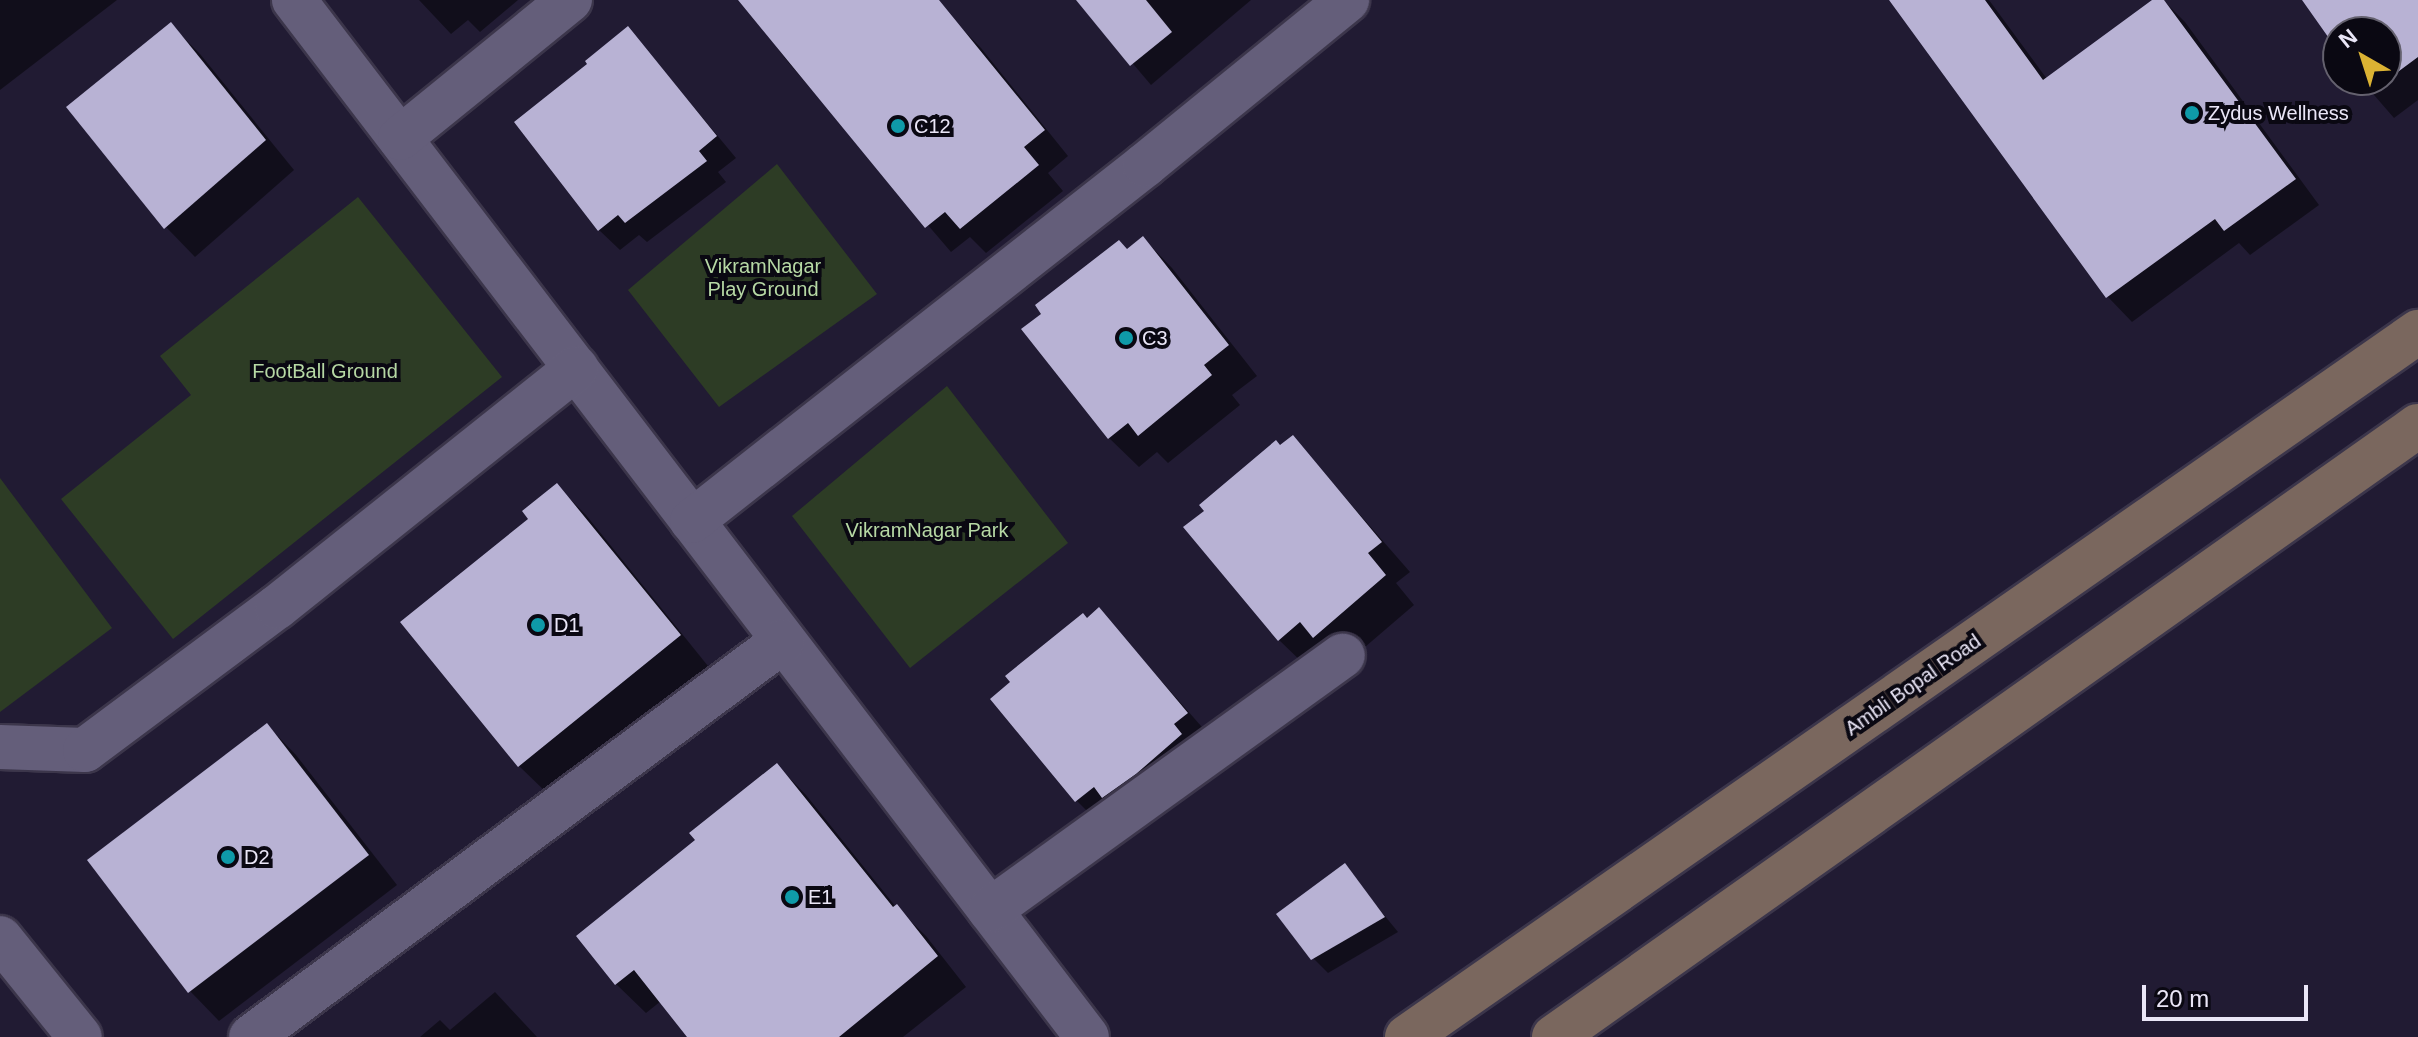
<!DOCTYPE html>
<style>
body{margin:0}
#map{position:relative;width:2418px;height:1037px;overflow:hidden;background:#211b33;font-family:Arial,sans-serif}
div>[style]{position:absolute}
.green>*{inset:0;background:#2d3c25}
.shadow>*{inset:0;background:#0007}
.building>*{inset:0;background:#b8b2d4}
.roads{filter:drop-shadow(2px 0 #3c364b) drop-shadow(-2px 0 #3c364b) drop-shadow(0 2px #3c364b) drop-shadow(0 -2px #3c364b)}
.street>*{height:44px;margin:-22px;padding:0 22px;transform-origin:22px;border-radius:22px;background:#645e7a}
.secondary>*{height:44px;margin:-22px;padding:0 22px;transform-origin:22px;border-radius:22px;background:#7a675e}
.dots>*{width:22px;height:22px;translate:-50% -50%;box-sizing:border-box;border:4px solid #0a0812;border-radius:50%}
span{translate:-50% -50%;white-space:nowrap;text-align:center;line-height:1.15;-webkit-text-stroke:8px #0a0812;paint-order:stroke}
.poi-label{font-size:20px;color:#eae6f7}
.left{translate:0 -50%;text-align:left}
.park-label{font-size:20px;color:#b6d8a4}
.street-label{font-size:20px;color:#eae6f7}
.north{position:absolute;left:2322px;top:16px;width:80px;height:80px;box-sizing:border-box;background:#0a0812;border:2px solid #64616e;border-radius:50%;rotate:321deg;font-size:22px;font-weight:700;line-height:32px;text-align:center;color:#eae6f7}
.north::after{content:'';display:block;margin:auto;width:28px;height:36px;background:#dbb233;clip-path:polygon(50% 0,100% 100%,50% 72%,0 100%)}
.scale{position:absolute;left:2142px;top:985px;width:166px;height:36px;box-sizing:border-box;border:4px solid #eae6f7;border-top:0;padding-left:10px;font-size:24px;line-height:28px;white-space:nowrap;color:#eae6f7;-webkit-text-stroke:6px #0a0812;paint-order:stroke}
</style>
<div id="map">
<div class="green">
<i style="clip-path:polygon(777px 164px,877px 294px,719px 407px,628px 290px)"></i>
<i style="clip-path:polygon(358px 197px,502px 377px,173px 639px,61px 499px,191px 395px,160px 356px)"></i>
<i style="clip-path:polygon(947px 386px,1068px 543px,910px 668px,792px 516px)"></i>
<i style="clip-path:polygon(0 478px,112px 628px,0 712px)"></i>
</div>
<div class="shadow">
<i style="clip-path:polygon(0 0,117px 0,0 90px)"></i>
<i style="clip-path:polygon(419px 0,518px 0,480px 32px,468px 20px,451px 34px)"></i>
<i style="clip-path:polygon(741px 0,934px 0,981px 48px,1068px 156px,1048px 173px,1063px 191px,986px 253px,970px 237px,951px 252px,788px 62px)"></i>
<i style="clip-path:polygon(1079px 0,1251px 0,1151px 85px)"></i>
<i style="clip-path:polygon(1891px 0,1989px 0,2047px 79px,2156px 0,2163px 0,2185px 22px,2319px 205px,2250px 255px,2239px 243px,2132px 322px,2108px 297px)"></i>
<i style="clip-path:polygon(2305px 0,2418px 0,2418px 100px,2394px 118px,2361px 80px,2386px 80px,2386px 32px,2338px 32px,2338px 48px)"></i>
<i style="clip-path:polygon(171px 25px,200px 54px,294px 170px,195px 257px,166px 227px)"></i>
<i style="clip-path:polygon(628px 28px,736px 158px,718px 172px,726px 182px,647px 242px,639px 235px,620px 250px,599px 230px,516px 122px,590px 65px)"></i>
<i style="clip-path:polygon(1143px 238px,1172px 268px,1257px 376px,1232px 395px,1240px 405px,1168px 463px,1157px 452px,1139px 467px,1109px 438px,1024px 329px)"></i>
<i style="clip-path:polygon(1293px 438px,1410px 572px,1396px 583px,1414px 605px,1344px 665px,1309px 669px,1279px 640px,1186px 528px)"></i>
<i style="clip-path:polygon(557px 486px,586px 515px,708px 666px,549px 795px,519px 766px,531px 519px)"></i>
<i style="clip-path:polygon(1099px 610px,1216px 743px,1106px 830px,1077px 801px,1087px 620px)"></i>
<i style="clip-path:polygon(267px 725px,296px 755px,397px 885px,219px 1021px,190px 991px)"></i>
<i style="clip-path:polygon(777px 765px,806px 795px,896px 907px,926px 936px,966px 987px,903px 1037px,690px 1037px,661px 1001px,646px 1013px,616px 984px,578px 936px,698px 841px)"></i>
<i style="clip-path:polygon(1344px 866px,1398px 932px,1328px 973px,1313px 958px)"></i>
<i style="clip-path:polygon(495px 992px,537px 1037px,420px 1037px,440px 1020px,450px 1030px)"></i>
</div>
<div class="building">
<i style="clip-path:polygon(738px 0,939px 0,1045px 130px,1024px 147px,1039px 165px,960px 229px,945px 212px,925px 228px)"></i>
<i style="clip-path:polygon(1076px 0,1146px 0,1172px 32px,1130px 66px)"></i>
<i style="clip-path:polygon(1889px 0,1985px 0,2043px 80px,2152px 0,2164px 0,2296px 179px,2224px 231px,2215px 219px,2106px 298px)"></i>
<i style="clip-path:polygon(2302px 0,2418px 0,2418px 57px,2368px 94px,2358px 80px,2386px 80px,2386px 32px,2338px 32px,2338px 51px)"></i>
<i style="clip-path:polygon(171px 22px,266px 140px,164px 229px,66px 107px)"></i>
<i style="clip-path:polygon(628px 26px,717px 136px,699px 151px,707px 161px,625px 223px,618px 215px,598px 231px,514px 122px,587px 64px,585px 61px)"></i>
<i style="clip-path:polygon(1143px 236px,1229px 345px,1204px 365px,1212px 375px,1138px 436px,1128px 423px,1108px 439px,1021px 329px,1041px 314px,1035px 305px,1119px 240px,1127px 249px)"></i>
<i style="clip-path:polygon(1293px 435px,1382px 542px,1368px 553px,1386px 575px,1313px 638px,1300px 622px,1278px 641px,1183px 527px,1204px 511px,1199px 505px,1276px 440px,1280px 445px)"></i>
<i style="clip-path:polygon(557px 483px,681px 635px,518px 767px,400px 622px,528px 519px,522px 511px)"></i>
<i style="clip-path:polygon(1099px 607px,1188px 713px,1174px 724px,1182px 734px,1136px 774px,1102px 798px,1094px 787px,1075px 802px,990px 699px,1010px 682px,1005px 676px,1083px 613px,1087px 618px)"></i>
<i style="clip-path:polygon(267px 723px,369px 855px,188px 993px,87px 860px)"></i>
<i style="clip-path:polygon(777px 763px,893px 907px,897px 904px,938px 956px,839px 1037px,687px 1037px,634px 970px,615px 985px,576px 936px,695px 840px,689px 833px)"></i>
<i style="clip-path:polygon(1345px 863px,1385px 917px,1311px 960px,1276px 914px)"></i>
</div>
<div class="roads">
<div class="street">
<i style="left:294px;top:0;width:1305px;rotate:52.59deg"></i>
<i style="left:400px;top:138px;width:219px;rotate:-39.1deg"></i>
<i style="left:692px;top:521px;width:576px;rotate:-38.16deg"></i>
<i style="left:1145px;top:165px;width:261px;rotate:-39.2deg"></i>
<i style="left:0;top:747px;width:85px;rotate:2deg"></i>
<i style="left:85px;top:750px;width:239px;rotate:-36.7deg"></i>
<i style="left:277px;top:607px;width:383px;rotate:-38.6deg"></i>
<i style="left:990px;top:910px;width:435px;rotate:-35.8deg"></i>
<i style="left:0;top:938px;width:127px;rotate:51.1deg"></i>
<i style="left:251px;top:1037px;width:663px;rotate:-36.66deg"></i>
</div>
<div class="secondary">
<i style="left:1407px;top:1037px;width:1233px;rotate:-34.89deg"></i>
<i style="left:1554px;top:1037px;width:1058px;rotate:-35.27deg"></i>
</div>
</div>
<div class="dots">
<i style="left:2192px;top:113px;background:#0f9aa8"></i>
<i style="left:898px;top:126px;background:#0f9aa8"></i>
<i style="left:1126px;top:338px;background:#0f9aa8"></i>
<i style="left:538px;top:625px;background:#0f9aa8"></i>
<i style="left:228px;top:857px;background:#0f9aa8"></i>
<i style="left:792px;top:897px;background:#0f9aa8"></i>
</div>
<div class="poi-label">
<span class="left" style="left:2208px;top:113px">Zydus Wellness</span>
<span class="left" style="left:914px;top:126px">C12</span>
<span class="left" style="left:1142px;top:338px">C3</span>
<span class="left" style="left:554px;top:625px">D1</span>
<span class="left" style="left:244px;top:857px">D2</span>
<span class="left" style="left:808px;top:897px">E1</span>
</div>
<div class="park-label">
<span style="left:763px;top:278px">VikramNagar<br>Play Ground</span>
<span style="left:325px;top:371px">FootBall Ground</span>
<span style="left:927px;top:530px">VikramNagar Park</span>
</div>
<div class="street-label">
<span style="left:1913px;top:685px;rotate:-35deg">Ambli Bopal Road</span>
</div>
<div class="north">N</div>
<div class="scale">20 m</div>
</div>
